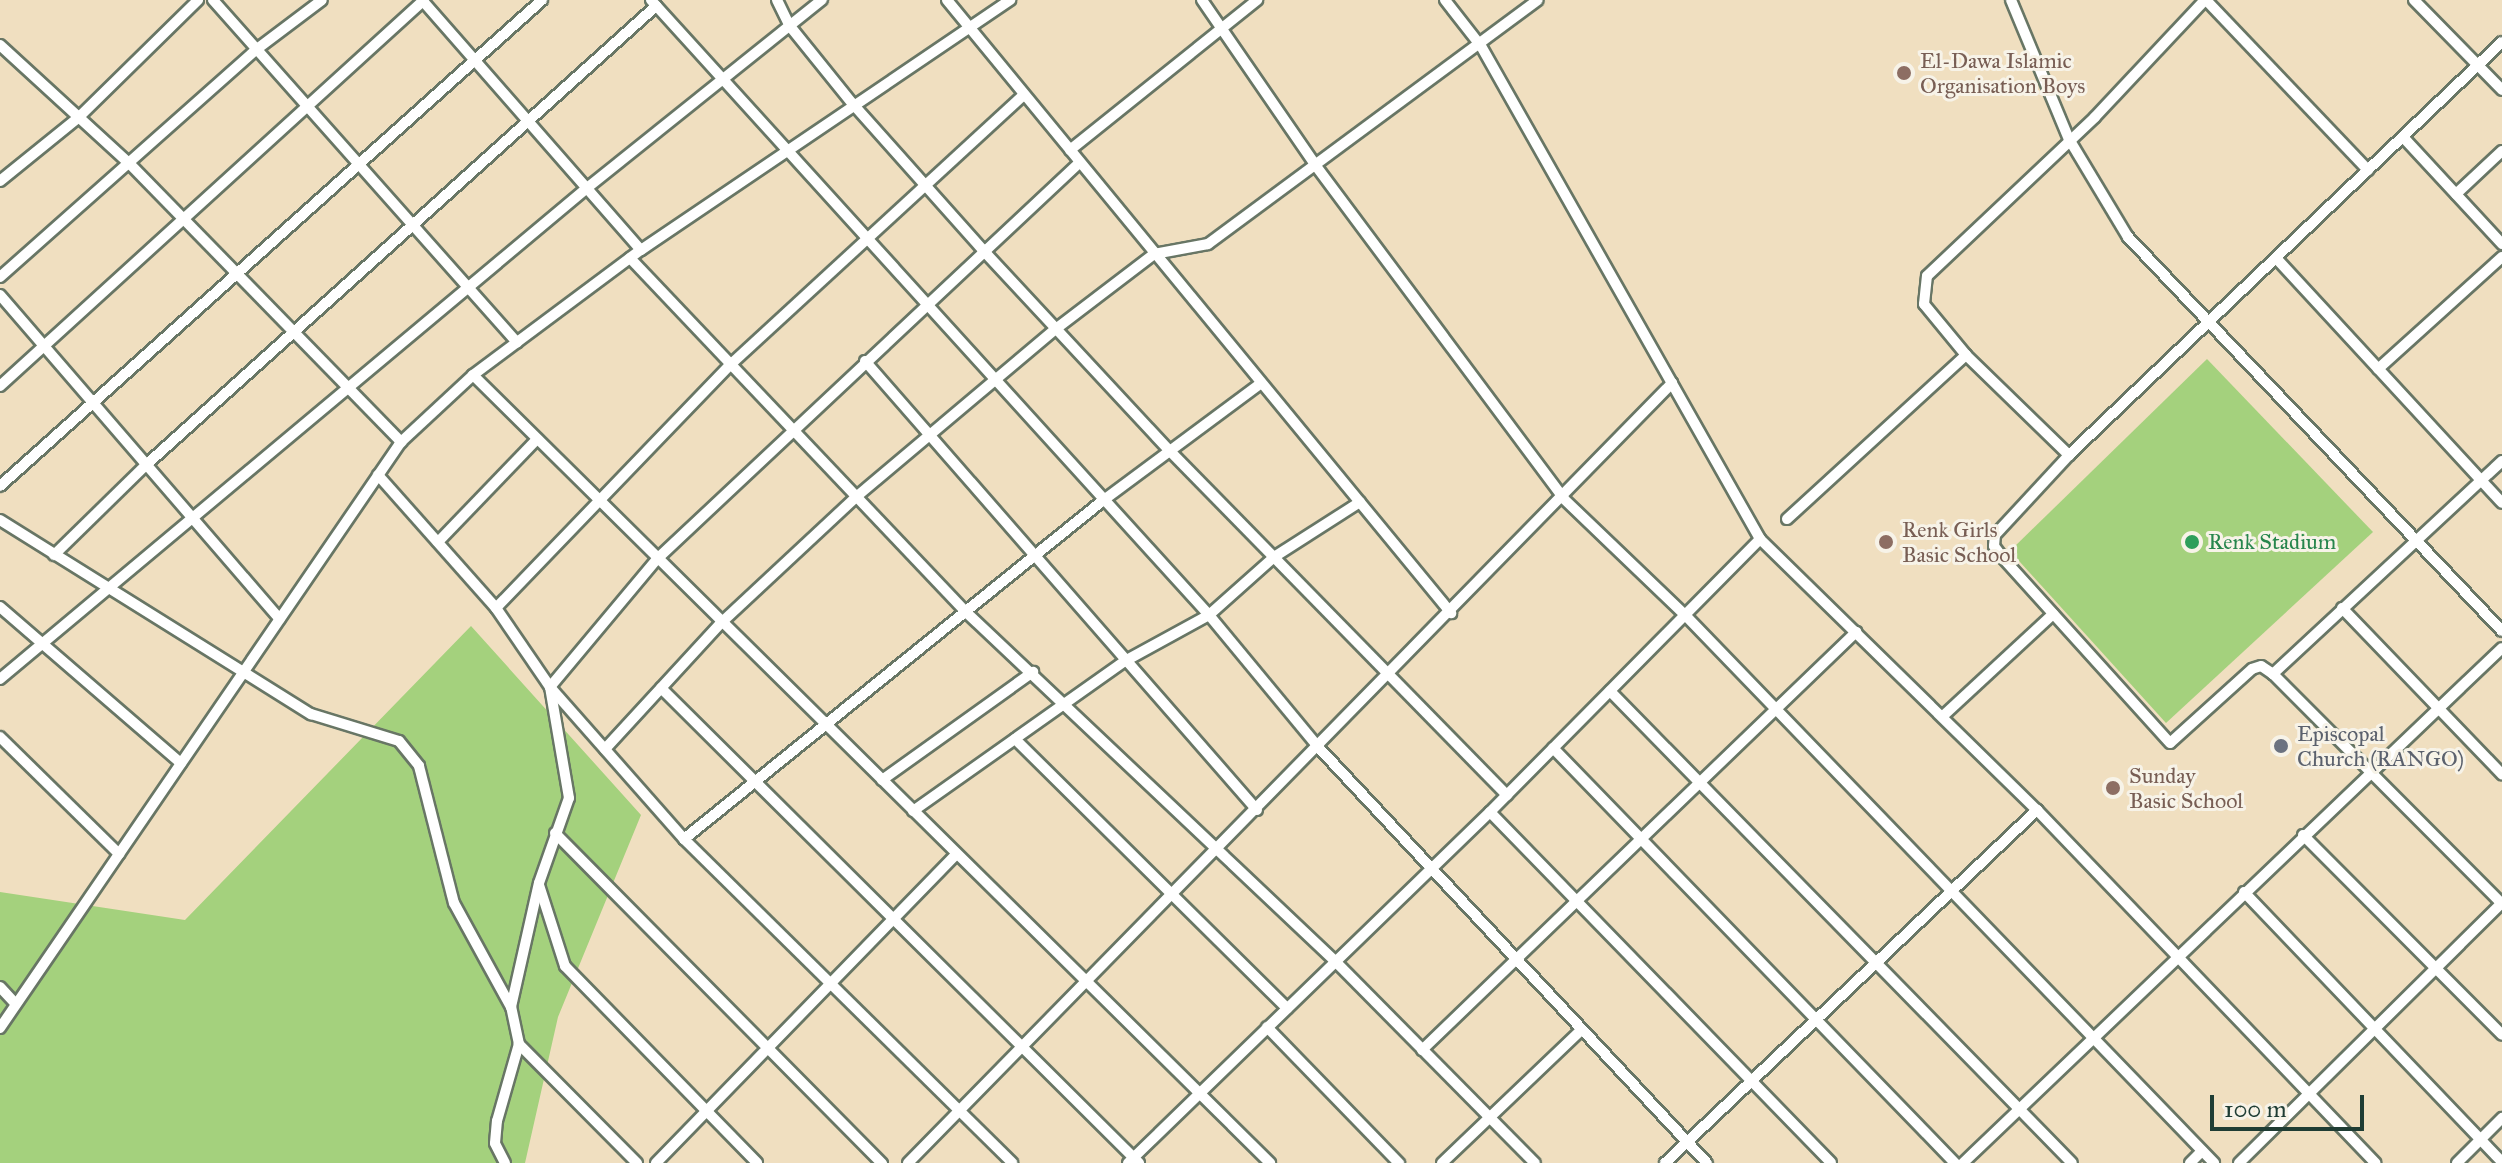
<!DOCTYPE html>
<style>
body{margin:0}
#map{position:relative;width:2502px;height:1163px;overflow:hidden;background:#f0dfc0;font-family:"IM FELL Great Primer",serif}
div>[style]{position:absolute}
.green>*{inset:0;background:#a4d17d}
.roads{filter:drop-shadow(2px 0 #687665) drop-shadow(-2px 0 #687665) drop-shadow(0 2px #687665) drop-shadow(0 -2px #687665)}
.minor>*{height:10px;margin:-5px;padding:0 5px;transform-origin:5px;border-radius:5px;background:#fff}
.dots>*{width:22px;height:22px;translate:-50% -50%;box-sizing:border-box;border:4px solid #f7f3e8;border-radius:50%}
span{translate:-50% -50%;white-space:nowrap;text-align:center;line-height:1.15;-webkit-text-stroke:6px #f7f3e8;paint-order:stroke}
.education-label{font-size:22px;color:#785e54}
.left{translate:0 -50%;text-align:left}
.leisure-label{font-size:22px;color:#27864d}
.worship-label{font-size:22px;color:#5b616d}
.scale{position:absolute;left:2210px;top:1095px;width:154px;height:36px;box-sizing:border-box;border:4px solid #1f3d34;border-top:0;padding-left:10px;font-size:24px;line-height:28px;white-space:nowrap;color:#1f3d34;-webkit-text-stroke:6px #f7f3e8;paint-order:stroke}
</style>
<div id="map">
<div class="green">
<i style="clip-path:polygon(2207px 359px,2373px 532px,2166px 723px,2010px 551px)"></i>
<i style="clip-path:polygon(471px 626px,641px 815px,558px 1017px,525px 1163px,0 1163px,0 892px,185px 920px)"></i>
</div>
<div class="roads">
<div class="minor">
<i style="left:213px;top:0;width:458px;rotate:48.4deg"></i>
<i style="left:422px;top:0;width:332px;rotate:48.8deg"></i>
<i style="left:651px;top:0;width:830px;rotate:47.78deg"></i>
<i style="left:1209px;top:615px;width:173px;rotate:50.4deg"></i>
<i style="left:1319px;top:748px;width:568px;rotate:46.93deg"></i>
<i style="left:777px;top:0;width:28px;rotate:64deg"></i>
<i style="left:789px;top:25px;width:100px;rotate:51.1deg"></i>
<i style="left:852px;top:103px;width:195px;rotate:48.3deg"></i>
<i style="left:982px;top:249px;width:275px;rotate:47.1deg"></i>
<i style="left:1169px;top:450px;width:483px;rotate:45.6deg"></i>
<i style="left:947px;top:0;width:794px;rotate:50.57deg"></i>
<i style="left:1202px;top:0;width:201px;rotate:55.5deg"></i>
<i style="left:1316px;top:166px;width:415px;rotate:53.3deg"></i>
<i style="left:1564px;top:499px;width:170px;rotate:43.8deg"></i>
<i style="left:1687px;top:617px;width:759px;rotate:46.01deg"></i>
<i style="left:1445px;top:0;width:58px;rotate:52deg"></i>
<i style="left:1481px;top:46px;width:566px;rotate:60.49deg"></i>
<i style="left:1760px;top:539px;width:388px;rotate:44.4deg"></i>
<i style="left:2037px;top:810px;width:489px;rotate:46.2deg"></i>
<i style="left:2011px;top:0;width:151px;rotate:67.4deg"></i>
<i style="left:2069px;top:139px;width:114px;rotate:59deg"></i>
<i style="left:2128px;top:237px;width:543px;rotate:46.49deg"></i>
<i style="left:2206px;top:0;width:235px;rotate:46.4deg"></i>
<i style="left:2414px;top:0;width:126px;rotate:45.6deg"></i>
<i style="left:0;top:45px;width:175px;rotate:42.5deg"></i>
<i style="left:129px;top:163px;width:390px;rotate:45.7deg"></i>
<i style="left:2403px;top:137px;width:146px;rotate:47.2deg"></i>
<i style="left:1070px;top:150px;width:240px;rotate:-38.7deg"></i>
<i style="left:0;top:181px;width:102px;rotate:-39deg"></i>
<i style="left:79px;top:117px;width:167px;rotate:-44.5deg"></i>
<i style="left:2456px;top:194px;width:63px;rotate:-43.1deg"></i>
<i style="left:630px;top:258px;width:488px;rotate:46.5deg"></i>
<i style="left:966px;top:612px;width:508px;rotate:43.4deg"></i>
<i style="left:1335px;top:961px;width:284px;rotate:45.3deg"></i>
<i style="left:2276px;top:258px;width:333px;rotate:47.3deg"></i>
<i style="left:0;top:277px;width:344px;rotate:-41.6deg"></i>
<i style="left:257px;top:49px;width:81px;rotate:-37deg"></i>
<i style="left:0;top:295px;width:428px;rotate:49.2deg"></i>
<i style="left:1966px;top:355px;width:144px;rotate:44.2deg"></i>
<i style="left:865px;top:361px;width:596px;rotate:48.88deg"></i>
<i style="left:2378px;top:369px;width:167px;rotate:-42.1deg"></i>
<i style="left:473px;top:375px;width:1121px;rotate:44.67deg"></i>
<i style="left:0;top:386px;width:573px;rotate:-42.31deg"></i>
<i style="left:2502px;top:461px;width:313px;rotate:137.1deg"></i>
<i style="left:2273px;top:674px;width:325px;rotate:45.1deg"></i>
<i style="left:378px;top:475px;width:178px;rotate:48.4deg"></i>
<i style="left:496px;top:608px;width:96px;rotate:55.6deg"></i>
<i style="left:550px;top:687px;width:203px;rotate:48.6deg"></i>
<i style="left:684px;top:839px;width:461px;rotate:44.6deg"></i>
<i style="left:0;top:486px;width:728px;rotate:-41.88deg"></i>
<i style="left:1787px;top:519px;width:243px;rotate:-42.5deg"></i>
<i style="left:1966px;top:355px;width:66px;rotate:-129.5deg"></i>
<i style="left:1924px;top:304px;width:28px;rotate:-84deg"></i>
<i style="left:1927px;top:276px;width:231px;rotate:-43.4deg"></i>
<i style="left:2095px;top:117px;width:161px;rotate:-46.8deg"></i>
<i style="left:0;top:520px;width:367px;rotate:32deg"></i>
<i style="left:311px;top:714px;width:92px;rotate:17.1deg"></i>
<i style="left:399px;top:741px;width:32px;rotate:51deg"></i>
<i style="left:419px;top:766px;width:141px;rotate:75.7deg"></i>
<i style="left:454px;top:903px;width:119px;rotate:61.3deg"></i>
<i style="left:438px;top:542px;width:143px;rotate:-46.1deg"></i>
<i style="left:54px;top:555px;width:130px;rotate:-44.4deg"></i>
<i style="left:147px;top:464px;width:685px;rotate:-41.98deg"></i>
<i style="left:0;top:607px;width:239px;rotate:40.8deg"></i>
<i style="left:496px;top:608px;width:337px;rotate:-46.1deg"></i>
<i style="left:730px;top:365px;width:399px;rotate:-42.6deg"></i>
<i style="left:2342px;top:608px;width:231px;rotate:46.1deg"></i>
<i style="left:2273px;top:674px;width:14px;rotate:-146deg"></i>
<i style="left:2261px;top:666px;width:9px;rotate:162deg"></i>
<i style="left:2252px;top:669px;width:110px;rotate:137.9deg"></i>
<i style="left:2170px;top:743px;width:249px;rotate:-132.1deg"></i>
<i style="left:2003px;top:558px;width:15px;rotate:-127deg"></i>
<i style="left:1994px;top:546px;width:11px;rotate:-85deg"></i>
<i style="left:1995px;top:535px;width:109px;rotate:-47.2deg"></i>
<i style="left:2069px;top:455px;width:598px;rotate:-43.65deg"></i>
<i style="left:0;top:679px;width:765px;rotate:-39.91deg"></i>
<i style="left:587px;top:188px;width:301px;rotate:-38.7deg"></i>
<i style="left:661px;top:688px;width:674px;rotate:44.82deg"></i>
<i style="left:1610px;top:691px;width:660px;rotate:45.61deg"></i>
<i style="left:1943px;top:716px;width:150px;rotate:-42.8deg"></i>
<i style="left:0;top:737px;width:167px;rotate:44.5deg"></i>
<i style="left:1015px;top:739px;width:383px;rotate:44.7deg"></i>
<i style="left:1553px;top:748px;width:578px;rotate:45.91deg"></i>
<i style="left:605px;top:749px;width:171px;rotate:-47.4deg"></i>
<i style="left:721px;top:623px;width:185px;rotate:-43deg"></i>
<i style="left:856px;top:497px;width:263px;rotate:-40.1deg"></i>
<i style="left:1057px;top:328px;width:122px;rotate:-37.3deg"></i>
<i style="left:1154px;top:254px;width:55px;rotate:-10.5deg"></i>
<i style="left:1208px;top:244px;width:410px;rotate:-36.5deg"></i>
<i style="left:882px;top:780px;width:186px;rotate:-35.6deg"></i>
<i style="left:913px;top:811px;width:260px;rotate:-35.3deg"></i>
<i style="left:1125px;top:661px;width:96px;rotate:-28.7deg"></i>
<i style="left:1209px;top:615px;width:87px;rotate:-41.7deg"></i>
<i style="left:1274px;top:557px;width:102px;rotate:-32.6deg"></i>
<i style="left:1490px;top:812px;width:489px;rotate:45.8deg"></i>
<i style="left:555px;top:833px;width:465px;rotate:45.3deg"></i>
<i style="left:2303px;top:835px;width:282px;rotate:45.1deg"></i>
<i style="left:684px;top:839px;width:536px;rotate:-38.94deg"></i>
<i style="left:1101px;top:502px;width:198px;rotate:-36.6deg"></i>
<i style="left:539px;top:885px;width:85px;rotate:72.2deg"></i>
<i style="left:565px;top:966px;width:275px;rotate:45.7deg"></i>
<i style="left:2244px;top:892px;width:373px;rotate:46.3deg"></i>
<i style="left:0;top:987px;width:23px;rotate:47deg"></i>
<i style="left:1267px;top:1027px;width:190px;rotate:45.9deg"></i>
<i style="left:0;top:1028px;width:710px;rotate:-55.62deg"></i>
<i style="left:401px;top:442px;width:98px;rotate:-42.9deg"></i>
<i style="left:473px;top:375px;width:209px;rotate:-36.7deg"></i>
<i style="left:641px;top:250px;width:446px;rotate:-34.1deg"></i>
<i style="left:1422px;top:1050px;width:603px;rotate:-43.92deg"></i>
<i style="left:505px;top:1163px;width:22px;rotate:-117deg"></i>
<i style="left:495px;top:1143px;width:22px;rotate:-85deg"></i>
<i style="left:497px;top:1121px;width:80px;rotate:-74.1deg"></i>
<i style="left:637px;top:1163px;width:168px;rotate:-134.8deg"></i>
<i style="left:519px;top:1044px;width:38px;rotate:-102deg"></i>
<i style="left:511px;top:1007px;width:127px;rotate:-77.3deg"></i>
<i style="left:539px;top:883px;width:90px;rotate:-70.6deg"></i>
<i style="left:569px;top:798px;width:113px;rotate:-99.7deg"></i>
<i style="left:550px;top:687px;width:167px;rotate:-50.1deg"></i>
<i style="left:657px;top:559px;width:579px;rotate:-43.18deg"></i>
<i style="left:656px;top:1163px;width:431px;rotate:-45.8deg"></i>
<i style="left:908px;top:1163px;width:1092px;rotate:-45.59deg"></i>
<i style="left:1128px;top:1163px;width:504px;rotate:-44.12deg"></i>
<i style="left:1490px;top:812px;width:384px;rotate:-45.3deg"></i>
<i style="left:1442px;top:1163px;width:192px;rotate:-43.7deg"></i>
<i style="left:1665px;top:1163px;width:513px;rotate:-43.5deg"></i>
<i style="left:1963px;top:1163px;width:745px;rotate:-43.7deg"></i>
<i style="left:2190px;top:1163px;width:17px;rotate:-45deg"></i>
<i style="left:2239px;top:1163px;width:370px;rotate:-44.7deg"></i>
<i style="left:2457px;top:1163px;width:64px;rotate:-45deg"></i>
</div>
</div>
<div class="dots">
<i style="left:1904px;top:73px;background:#8d6e63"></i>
<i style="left:1886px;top:542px;background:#8d6e63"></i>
<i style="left:2192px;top:542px;background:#2e9e5b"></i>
<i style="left:2281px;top:746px;background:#6b7280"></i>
<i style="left:2113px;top:788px;background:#8d6e63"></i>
</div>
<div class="education-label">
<span class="left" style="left:1920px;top:73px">El-Dawa Islamic<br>Organisation Boys</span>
<span class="left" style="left:1902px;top:542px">Renk Girls<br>Basic School</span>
<span class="left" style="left:2129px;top:788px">Sunday<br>Basic School</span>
</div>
<div class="leisure-label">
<span class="left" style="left:2208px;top:542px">Renk Stadium</span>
</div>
<div class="worship-label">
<span class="left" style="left:2297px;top:746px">Episcopal<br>Church (RANGO)</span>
</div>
<div class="scale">100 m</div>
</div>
